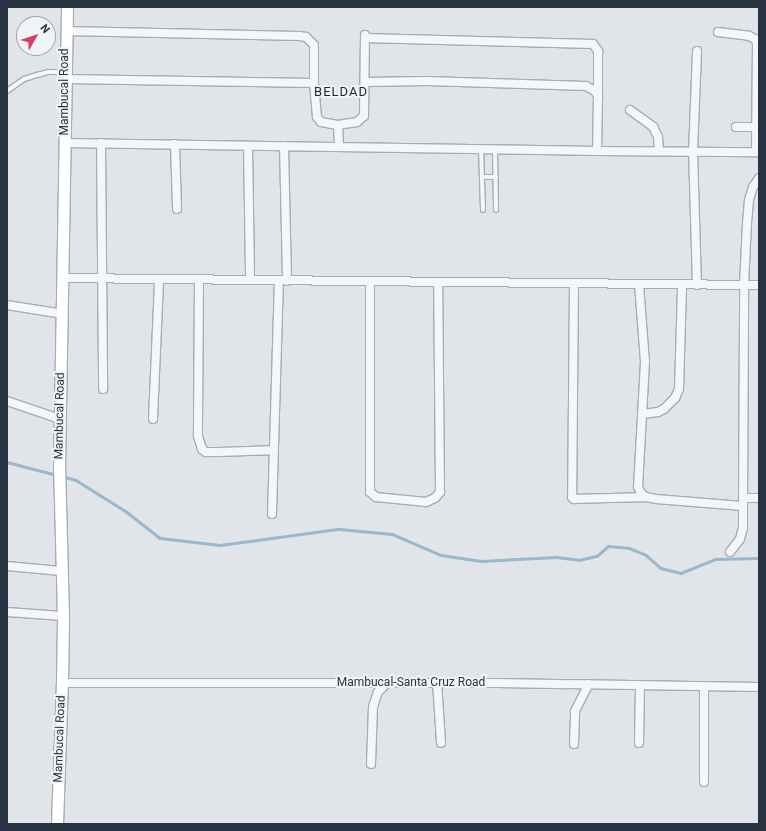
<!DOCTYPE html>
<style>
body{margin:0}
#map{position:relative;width:766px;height:831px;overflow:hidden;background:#e1e5ea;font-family:Roboto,sans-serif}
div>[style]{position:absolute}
.stream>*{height:2.5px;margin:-1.25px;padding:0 1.25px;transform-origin:1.25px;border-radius:1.25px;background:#9bb7cb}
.roads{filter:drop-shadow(1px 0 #a6acb5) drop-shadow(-1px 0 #a6acb5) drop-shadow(0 1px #a6acb5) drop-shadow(0 -1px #a6acb5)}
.lane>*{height:4px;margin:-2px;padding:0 2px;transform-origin:2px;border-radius:2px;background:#f4f6f8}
.street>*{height:8px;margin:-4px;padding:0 4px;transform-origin:4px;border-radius:4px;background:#f4f6f8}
.secondary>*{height:11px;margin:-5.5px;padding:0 5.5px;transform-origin:5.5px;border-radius:5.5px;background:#fff}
span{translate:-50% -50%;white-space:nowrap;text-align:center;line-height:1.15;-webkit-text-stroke:4px #f1f4f7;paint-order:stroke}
.street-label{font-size:12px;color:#283443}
.neighbourhood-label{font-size:13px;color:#1b2533;letter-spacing:1px}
.frame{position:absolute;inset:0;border:8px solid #283443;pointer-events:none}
.north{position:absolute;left:16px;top:16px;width:40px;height:40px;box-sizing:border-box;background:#f1f4f7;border:1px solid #a1a7af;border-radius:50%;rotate:51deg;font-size:11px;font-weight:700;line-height:16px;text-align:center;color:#283443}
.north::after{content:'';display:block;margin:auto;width:14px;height:18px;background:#d34165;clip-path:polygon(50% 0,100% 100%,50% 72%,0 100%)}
</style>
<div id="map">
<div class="stream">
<i style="left:7px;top:462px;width:52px;rotate:14.6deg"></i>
<i style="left:62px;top:476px;width:15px;rotate:16deg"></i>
<i style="left:76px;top:480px;width:60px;rotate:32.1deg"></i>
<i style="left:127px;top:512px;width:42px;rotate:38.2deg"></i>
<i style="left:160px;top:538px;width:60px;rotate:6.7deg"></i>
<i style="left:220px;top:545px;width:120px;rotate:-7.7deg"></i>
<i style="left:339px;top:529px;width:53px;rotate:5.4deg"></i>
<i style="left:392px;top:534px;width:53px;rotate:23.2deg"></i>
<i style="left:441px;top:555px;width:40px;rotate:8.5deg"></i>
<i style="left:481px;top:561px;width:75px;rotate:-3.1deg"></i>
<i style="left:556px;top:557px;width:23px;rotate:7deg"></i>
<i style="left:579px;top:560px;width:18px;rotate:-13deg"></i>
<i style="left:597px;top:556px;width:15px;rotate:-42deg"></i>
<i style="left:608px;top:546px;width:21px;rotate:5deg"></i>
<i style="left:629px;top:548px;width:18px;rotate:22deg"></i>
<i style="left:646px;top:555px;width:20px;rotate:41deg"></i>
<i style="left:661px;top:568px;width:21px;rotate:14deg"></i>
<i style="left:681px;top:573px;width:37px;rotate:-22deg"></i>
<i style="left:715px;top:559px;width:44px;rotate:-1.3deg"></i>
</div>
<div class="roads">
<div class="lane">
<i style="left:7px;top:91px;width:21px;rotate:-35deg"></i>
<i style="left:24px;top:79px;width:14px;rotate:-17deg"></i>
<i style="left:37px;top:75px;width:11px;rotate:-15deg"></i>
<i style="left:48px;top:72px;width:17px"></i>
<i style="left:481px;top:149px;width:61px;rotate:88.1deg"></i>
<i style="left:495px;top:150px;width:60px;rotate:89deg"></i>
<i style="left:483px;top:177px;width:13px"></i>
</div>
<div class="street">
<i style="left:66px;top:31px;width:233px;rotate:1.2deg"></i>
<i style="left:299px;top:36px;width:7px;rotate:8deg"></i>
<i style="left:306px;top:37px;width:11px;rotate:45deg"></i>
<i style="left:314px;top:45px;width:38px;rotate:90deg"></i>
<i style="left:718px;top:32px;width:31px;rotate:7deg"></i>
<i style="left:749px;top:36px;width:7px;rotate:27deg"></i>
<i style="left:755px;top:39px;width:4px;rotate:63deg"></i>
<i style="left:757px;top:43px;width:108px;rotate:90.5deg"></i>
<i style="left:365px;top:38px;width:228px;rotate:1.5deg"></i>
<i style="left:593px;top:44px;width:9px;rotate:54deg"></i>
<i style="left:598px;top:51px;width:45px;rotate:90deg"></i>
<i style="left:65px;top:79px;width:249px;rotate:0.9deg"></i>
<i style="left:314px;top:83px;width:34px;rotate:85deg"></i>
<i style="left:317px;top:117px;width:6px;rotate:51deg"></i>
<i style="left:321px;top:122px;width:17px;rotate:10deg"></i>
<i style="left:338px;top:125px;width:22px;rotate:87deg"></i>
<i style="left:365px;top:82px;width:62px;rotate:-0.9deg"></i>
<i style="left:427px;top:81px;width:159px;rotate:1.8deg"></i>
<i style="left:586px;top:86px;width:10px;rotate:29deg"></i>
<i style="left:595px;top:91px;width:6px;rotate:59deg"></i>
<i style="left:598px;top:96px;width:55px;rotate:91deg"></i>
<i style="left:630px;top:110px;width:29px;rotate:36deg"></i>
<i style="left:653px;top:127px;width:11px;rotate:63deg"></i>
<i style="left:658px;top:137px;width:14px;rotate:86deg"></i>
<i style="left:338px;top:125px;width:19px;rotate:-9deg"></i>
<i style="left:357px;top:122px;width:9px;rotate:-41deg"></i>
<i style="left:364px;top:116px;width:81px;rotate:-89.3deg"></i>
<i style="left:736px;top:127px;width:21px"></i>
<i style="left:65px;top:143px;width:532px;rotate:0.86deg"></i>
<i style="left:597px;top:151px;width:162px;rotate:0.4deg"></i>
<i style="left:101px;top:143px;width:246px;rotate:89.5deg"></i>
<i style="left:175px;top:144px;width:65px;rotate:88.2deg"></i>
<i style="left:248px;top:146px;width:134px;rotate:89.1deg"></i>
<i style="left:284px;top:146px;width:135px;rotate:88.7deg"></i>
<i style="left:64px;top:278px;width:695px;rotate:0.58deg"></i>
<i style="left:199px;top:280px;width:156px;rotate:90.4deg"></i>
<i style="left:198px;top:436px;width:14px;rotate:73deg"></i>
<i style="left:202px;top:449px;width:5px;rotate:37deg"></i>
<i style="left:206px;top:452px;width:9px"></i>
<i style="left:215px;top:452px;width:59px;rotate:-1.9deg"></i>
<i style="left:370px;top:281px;width:211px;rotate:90deg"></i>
<i style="left:370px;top:492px;width:8px;rotate:40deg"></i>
<i style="left:376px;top:497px;width:50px;rotate:5.7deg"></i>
<i style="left:426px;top:502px;width:10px;rotate:-24deg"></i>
<i style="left:435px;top:498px;width:8px;rotate:-50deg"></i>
<i style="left:440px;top:492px;width:210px;rotate:-90.5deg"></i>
<i style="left:574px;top:283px;width:214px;rotate:90.5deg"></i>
<i style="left:572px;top:497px;width:3px;rotate:45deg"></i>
<i style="left:574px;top:499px;width:72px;rotate:-1.6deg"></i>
<i style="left:639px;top:284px;width:78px;rotate:85.6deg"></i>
<i style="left:645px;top:362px;width:125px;rotate:93.2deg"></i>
<i style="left:638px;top:487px;width:7px;rotate:63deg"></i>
<i style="left:641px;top:493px;width:6px;rotate:39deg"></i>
<i style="left:646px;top:497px;width:10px;rotate:11deg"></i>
<i style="left:656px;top:499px;width:87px;rotate:4.6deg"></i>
<i style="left:743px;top:506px;width:221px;rotate:-89.7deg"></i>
<i style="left:744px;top:285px;width:62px;rotate:-87.2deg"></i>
<i style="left:747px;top:223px;width:23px;rotate:-85deg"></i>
<i style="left:749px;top:200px;width:14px;rotate:-73deg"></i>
<i style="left:753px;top:187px;width:11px;rotate:-56deg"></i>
<i style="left:697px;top:285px;width:133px;rotate:-91.7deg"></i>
<i style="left:693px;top:152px;width:101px;rotate:-87.7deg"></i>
<i style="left:7px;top:305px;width:57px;rotate:9.1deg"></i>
<i style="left:7px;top:401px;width:56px;rotate:18.8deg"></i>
<i style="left:642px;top:414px;width:16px;rotate:-7deg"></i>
<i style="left:658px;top:412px;width:7px;rotate:-27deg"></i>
<i style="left:664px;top:409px;width:16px;rotate:-45deg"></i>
<i style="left:675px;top:398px;width:10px;rotate:-66deg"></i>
<i style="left:679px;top:389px;width:104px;rotate:-88.3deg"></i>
<i style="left:153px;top:419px;width:140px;rotate:-87.5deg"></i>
<i style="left:744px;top:498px;width:15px"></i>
<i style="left:272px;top:514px;width:234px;rotate:-88.3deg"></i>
<i style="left:730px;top:552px;width:16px;rotate:-52deg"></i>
<i style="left:740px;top:539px;width:11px;rotate:-75deg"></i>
<i style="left:743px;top:528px;width:22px;rotate:-90deg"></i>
<i style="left:7px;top:566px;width:54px;rotate:5.3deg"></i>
<i style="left:7px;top:612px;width:56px;rotate:4.1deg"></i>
<i style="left:437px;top:682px;width:61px;rotate:86.2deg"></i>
<i style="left:62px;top:683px;width:435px"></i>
<i style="left:497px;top:683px;width:262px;rotate:0.9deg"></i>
<i style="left:639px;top:743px;width:57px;rotate:-89deg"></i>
<i style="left:574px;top:744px;width:33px;rotate:-88deg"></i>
<i style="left:575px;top:711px;width:30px;rotate:-63deg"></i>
<i style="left:371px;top:764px;width:57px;rotate:-88deg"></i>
<i style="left:373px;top:707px;width:16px;rotate:-72deg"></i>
<i style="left:378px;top:692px;width:13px;rotate:-45deg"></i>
<i style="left:704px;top:782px;width:95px;rotate:-90deg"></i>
</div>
<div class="secondary">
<i style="left:57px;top:824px;width:141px;rotate:-88deg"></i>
<i style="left:62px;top:683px;width:67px;rotate:-89.1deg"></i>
<i style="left:63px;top:616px;width:148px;rotate:-91.5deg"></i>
<i style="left:59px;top:468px;width:461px;rotate:-89deg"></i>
</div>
</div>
<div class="street-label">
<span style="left:65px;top:92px;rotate:-90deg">Mambucal Road</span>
<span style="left:60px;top:416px;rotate:-89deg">Mambucal Road</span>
<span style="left:411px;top:683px">Mambucal-Santa Cruz Road</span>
<span style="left:60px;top:739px;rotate:-88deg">Mambucal Road</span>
</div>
<div class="neighbourhood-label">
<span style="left:341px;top:92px">BELDAD</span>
</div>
<div class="frame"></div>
<div class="north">N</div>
</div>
